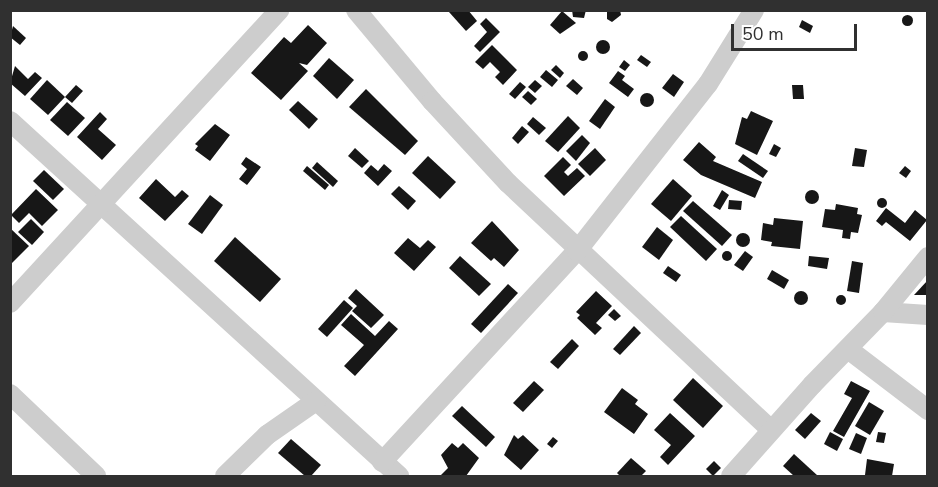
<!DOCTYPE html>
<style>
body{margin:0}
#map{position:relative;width:938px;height:487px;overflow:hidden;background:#fff;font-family:"Nunito Sans",sans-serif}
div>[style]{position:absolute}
.building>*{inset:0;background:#171717}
.round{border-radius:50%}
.minor>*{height:20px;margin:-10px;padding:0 10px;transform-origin:10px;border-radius:10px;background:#cdcdcd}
span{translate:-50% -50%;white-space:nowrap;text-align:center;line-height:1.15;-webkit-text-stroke:6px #fff;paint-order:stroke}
.frame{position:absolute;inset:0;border:12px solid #303030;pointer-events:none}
.scale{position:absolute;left:731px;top:24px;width:126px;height:27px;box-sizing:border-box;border:3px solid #303030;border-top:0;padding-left:8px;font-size:18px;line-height:21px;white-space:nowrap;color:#303030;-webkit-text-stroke:4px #fff;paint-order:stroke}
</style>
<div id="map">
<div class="building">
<i style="clip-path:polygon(468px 10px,477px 21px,466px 31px,449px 12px)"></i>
<i style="clip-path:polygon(586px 10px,584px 18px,573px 17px,572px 10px)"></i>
<i style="clip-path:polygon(607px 10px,620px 10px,621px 15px,612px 22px,607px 19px)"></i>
<i style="clip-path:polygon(562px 11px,576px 23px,560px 34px,550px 25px)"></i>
<i class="round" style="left:901.5px;top:14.5px;width:11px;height:11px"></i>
<i style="clip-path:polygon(486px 18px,500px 32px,480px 52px,474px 46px,487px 32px,480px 24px)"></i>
<i style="clip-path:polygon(802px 20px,813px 26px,810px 33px,799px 27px)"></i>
<i style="clip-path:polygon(308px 25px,327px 43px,307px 65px,299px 63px,308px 71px,281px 100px,251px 73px,284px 37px,291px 43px)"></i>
<i style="clip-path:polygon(13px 26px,26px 38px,20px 45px,10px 37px)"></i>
<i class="round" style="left:596px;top:40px;width:14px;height:14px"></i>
<i style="clip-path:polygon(492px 45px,517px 70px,503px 85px,495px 77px,500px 72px,490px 62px,483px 69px,475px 62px)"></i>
<i class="round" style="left:578px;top:51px;width:10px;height:10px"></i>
<i style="clip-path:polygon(641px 55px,651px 62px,647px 67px,637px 60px)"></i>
<i style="clip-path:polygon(329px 58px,354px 80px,337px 99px,313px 76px)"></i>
<i style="clip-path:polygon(624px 60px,630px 65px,625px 71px,619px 67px)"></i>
<i style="clip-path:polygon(556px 65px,564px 73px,560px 78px,551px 70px)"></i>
<i style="clip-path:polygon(15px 66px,28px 79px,35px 72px,42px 78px,25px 96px,10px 83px)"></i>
<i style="clip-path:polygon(546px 70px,558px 80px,552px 87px,540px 77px)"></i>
<i style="clip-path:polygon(618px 71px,625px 76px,622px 80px,634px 89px,628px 97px,609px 83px)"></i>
<i style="clip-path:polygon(673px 74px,684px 82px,674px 97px,662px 88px)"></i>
<i style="clip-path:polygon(573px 79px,583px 88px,577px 95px,566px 86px)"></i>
<i style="clip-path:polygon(47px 80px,65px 97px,48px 115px,30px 99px)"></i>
<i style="clip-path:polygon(535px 80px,542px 86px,535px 93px,528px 87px)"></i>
<i style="clip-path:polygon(520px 82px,526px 87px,515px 99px,509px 94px)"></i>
<i style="clip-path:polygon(76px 85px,83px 91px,72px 103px,65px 97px)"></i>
<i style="clip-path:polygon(792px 85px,803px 85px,804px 99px,793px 99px)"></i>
<i style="clip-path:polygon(366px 89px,418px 141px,405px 155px,349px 107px)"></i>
<i style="clip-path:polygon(528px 91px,537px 99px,531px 105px,522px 97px)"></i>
<i class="round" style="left:640px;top:93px;width:14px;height:14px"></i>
<i style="clip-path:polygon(605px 99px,615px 107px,600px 129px,589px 121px)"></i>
<i style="clip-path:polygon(298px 101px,318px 119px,309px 129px,289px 110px)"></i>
<i style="clip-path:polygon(67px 102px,85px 118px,68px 136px,50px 120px)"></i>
<i style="clip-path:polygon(751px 111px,773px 121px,757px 155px,735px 144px,742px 117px,747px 119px)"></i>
<i style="clip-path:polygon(100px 112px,107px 119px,98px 129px,116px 145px,102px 160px,77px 137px)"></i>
<i style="clip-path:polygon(568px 116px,580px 128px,558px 152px,545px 141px)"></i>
<i style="clip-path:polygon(533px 117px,546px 128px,539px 135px,527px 124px)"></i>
<i style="clip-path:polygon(215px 124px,230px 135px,210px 161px,195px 150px,198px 146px,195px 144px)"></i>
<i style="clip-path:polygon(522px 126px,529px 132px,518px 144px,512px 138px)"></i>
<i style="clip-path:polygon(582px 135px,590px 143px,576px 161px,566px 151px)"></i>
<i style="clip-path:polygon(699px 142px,716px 157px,713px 161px,762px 182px,755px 198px,701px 175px,683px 160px)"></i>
<i style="clip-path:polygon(774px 144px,781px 148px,776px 157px,769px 154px)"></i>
<i style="clip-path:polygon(355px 148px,369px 161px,362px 168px,348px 156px)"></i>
<i style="clip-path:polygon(595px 148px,606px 160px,590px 176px,578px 164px)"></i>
<i style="clip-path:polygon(855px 148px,867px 150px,864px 167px,852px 166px)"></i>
<i style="clip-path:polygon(743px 154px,768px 171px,763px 178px,738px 161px)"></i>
<i style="clip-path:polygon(428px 156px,456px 182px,440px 199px,412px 173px)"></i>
<i style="clip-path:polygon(246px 157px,261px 167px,247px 185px,239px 179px,247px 169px,241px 164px)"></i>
<i style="clip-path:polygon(563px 157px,571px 165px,564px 172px,568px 176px,577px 168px,585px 176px,564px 196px,544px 176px)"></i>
<i style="clip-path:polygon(317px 162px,338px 181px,333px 187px,312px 168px)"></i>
<i style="clip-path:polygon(384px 164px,392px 171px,378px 186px,364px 173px,371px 165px,378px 171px)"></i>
<i style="clip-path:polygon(307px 166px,329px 185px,325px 190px,303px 171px)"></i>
<i style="clip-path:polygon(905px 166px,911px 171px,906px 178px,899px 173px)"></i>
<i style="clip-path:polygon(44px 170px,64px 189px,53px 200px,33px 181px)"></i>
<i style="clip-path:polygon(156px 179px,175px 197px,182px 190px,189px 196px,165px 221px,139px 198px)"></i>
<i style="clip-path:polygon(673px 179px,692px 196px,671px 221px,651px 204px)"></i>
<i style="clip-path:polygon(399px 186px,416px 201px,408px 210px,391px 194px)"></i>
<i style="clip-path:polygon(36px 189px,58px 210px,42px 226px,29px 213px,19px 223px,11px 215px)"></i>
<i class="round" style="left:805px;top:190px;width:14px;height:14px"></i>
<i style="clip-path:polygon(722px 190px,729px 195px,720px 210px,713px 206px)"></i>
<i style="clip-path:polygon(210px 195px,223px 205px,202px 234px,188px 224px)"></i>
<i class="round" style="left:877px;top:198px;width:10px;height:10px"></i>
<i style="clip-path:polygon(729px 200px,742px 201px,741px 210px,728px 209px)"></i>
<i style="clip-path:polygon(693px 201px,732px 235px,722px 246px,683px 211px)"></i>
<i style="clip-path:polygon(836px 204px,858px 208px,857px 214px,862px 215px,858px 233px,851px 232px,850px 239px,842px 238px,843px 230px,822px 227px,825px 209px,835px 210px)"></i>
<i style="clip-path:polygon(886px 208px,905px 223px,915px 210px,927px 220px,910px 241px,886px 222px,882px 226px,876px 221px)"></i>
<i style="clip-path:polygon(681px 216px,717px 249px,706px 261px,670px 227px)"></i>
<i style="clip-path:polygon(774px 218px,803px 221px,800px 249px,771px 246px,772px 242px,761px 240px,763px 223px,773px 225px)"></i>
<i style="clip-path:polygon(31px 219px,44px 232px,32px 245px,18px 232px)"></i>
<i style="clip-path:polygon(492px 221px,519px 250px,504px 267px,494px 258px,491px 261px,471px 243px)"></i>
<i style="clip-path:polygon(657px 227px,673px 240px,659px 260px,642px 247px)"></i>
<i style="clip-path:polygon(10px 228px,29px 246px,10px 265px)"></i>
<i class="round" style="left:736px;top:233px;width:14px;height:14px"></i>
<i style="clip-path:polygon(235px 237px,281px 279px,260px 302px,214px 261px)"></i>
<i style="clip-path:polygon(408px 238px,420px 248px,428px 240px,436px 247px,414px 271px,394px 253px)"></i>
<i class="round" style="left:722px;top:251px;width:10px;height:10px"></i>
<i style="clip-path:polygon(745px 251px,753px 257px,743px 271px,734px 265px)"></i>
<i style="clip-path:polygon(460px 256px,491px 284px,479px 296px,449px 268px)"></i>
<i style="clip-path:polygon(809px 256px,829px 258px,827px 269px,808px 266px)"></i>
<i style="clip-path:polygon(852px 261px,863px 263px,859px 293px,847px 291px)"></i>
<i style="clip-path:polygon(668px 266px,681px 275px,676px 282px,663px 273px)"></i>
<i style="clip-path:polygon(772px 270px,789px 280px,784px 289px,767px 279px)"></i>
<i style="clip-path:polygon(928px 280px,926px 295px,914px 295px)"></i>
<i style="clip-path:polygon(508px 284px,518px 293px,481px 333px,471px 324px)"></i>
<i style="clip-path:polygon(356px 289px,384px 315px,371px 328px,352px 311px,357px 306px,348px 298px)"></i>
<i class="round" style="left:794px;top:291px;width:14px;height:14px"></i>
<i style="clip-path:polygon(596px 291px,612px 306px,596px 323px,602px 328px,595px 335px,577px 318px,580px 315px,576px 312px)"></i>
<i class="round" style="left:836px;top:295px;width:10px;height:10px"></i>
<i style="clip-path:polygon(344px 300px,353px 308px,327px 337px,318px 329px)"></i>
<i style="clip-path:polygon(614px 309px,621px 316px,615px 321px,608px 315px)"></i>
<i style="clip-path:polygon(351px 314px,375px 336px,389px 321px,398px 329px,355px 376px,344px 366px,364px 345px,341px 325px)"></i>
<i style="clip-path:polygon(634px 326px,641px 333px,620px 355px,613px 349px)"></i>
<i style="clip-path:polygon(572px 339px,579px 346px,558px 369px,550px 362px)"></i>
<i style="clip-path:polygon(693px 378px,723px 406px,703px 428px,673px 400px)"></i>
<i style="clip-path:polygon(534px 381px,544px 390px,523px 412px,513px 403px)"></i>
<i style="clip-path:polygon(851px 381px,870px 391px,844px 437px,833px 431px,852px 398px,844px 394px)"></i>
<i style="clip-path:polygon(622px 388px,638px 400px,635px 404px,648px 414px,634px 434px,604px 412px)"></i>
<i style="clip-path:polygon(869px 402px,884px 411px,870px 435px,855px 426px)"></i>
<i style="clip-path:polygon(462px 406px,495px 437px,486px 447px,452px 416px)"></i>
<i style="clip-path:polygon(670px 413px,695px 436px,668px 465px,660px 457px,671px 445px,654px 430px)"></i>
<i style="clip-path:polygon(811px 413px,821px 421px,805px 439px,795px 430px)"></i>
<i style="clip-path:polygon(830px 432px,843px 439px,837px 451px,824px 444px)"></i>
<i style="clip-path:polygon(878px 432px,886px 433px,884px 443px,876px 442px)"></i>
<i style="clip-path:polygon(856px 433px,867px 438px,861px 454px,849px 449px)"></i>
<i style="clip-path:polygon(514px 435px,518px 439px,523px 435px,539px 450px,521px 470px,504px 455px)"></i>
<i style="clip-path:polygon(553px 437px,558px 441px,552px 448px,547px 444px)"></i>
<i style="clip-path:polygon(291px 439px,321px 465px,311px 476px,305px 476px,278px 453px)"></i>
<i style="clip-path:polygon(452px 443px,458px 448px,463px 443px,479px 458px,466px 476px,440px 476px,448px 468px,441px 455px)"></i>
<i style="clip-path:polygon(794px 454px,818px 476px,794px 476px,783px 466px)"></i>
<i style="clip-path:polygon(631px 458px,646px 471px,641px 476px,620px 476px,617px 473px)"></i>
<i style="clip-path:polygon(867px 459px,894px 464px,892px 476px,865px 475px)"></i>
<i style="clip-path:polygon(714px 461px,721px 468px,713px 476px,706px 469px)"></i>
</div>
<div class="minor">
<i style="left:356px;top:10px;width:119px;rotate:50.1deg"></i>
<i style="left:432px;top:101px;width:112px;rotate:47.2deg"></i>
<i style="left:508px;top:183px;width:361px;rotate:43.2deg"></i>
<i style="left:10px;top:121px;width:527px;rotate:42.38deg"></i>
<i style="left:10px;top:303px;width:398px;rotate:-47.4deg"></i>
<i style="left:883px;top:312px;width:45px;rotate:3.8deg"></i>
<i style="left:848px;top:349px;width:101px;rotate:37.3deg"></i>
<i style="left:10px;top:394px;width:119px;rotate:43.6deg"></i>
<i style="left:382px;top:462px;width:287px;rotate:-47.3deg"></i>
<i style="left:577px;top:251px;width:212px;rotate:-51.9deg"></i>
<i style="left:708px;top:84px;width:87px;rotate:-58.1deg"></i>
<i style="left:225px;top:476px;width:59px;rotate:-44.3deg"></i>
<i style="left:267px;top:435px;width:60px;rotate:-34.8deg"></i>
<i style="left:731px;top:476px;width:122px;rotate:-48.3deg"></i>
<i style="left:812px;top:385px;width:102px;rotate:-45.8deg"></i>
<i style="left:883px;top:312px;width:71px;rotate:-50.7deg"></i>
</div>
<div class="frame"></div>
<div class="scale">50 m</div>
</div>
